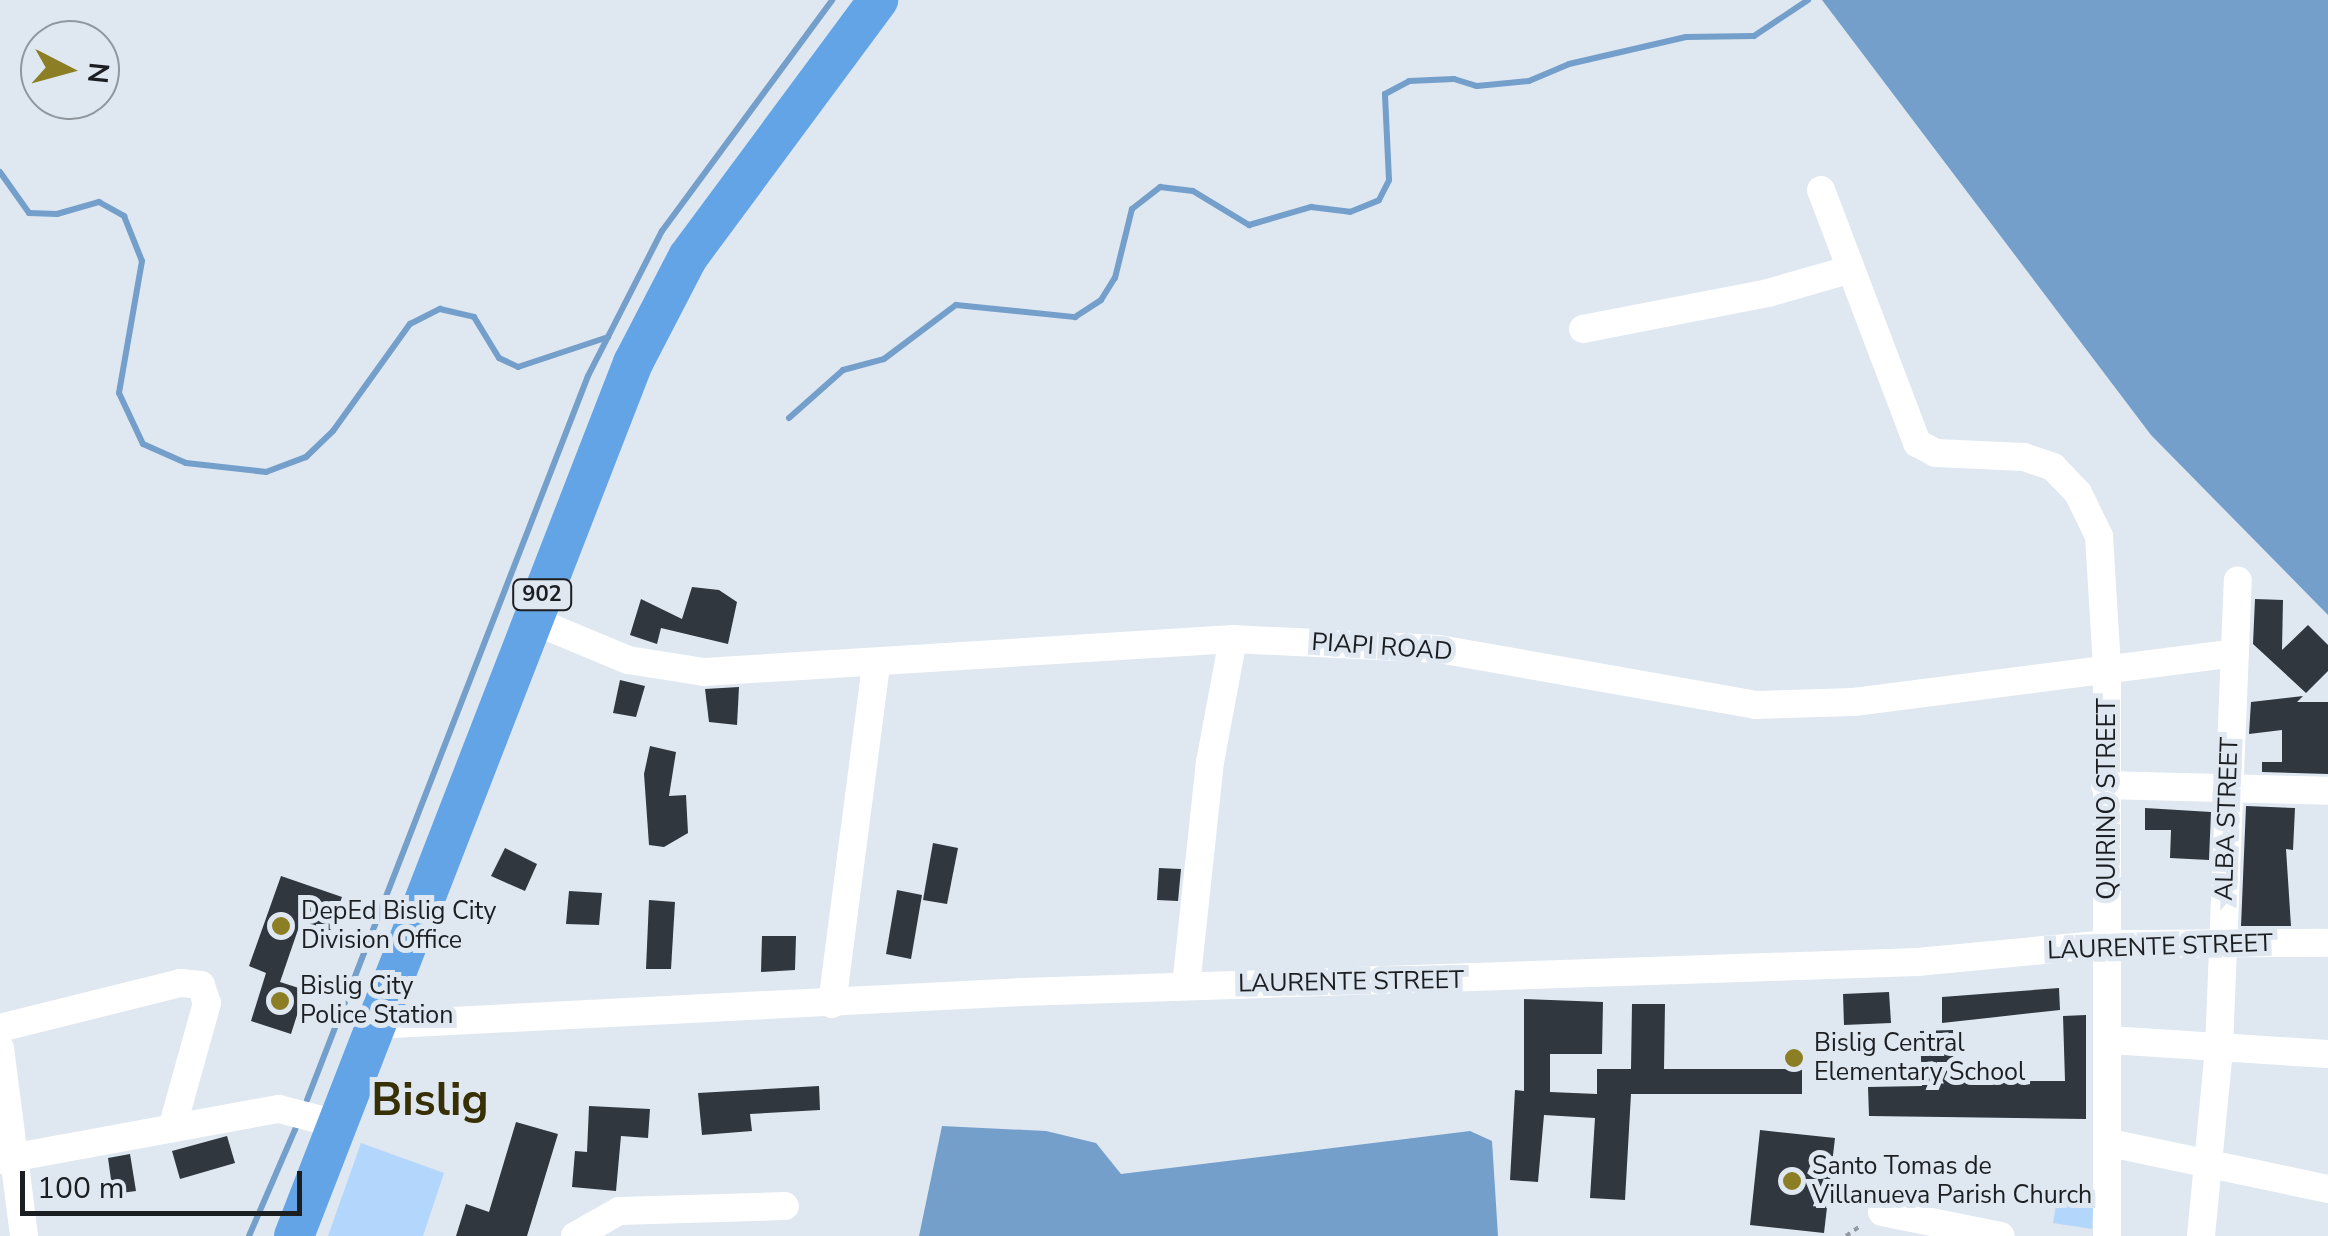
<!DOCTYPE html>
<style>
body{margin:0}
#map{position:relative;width:2328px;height:1236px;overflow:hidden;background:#dfe7f1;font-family:"Nunito Sans",sans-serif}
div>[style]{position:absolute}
.green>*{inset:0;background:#b3d6fc}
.water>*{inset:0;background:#749fcb}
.stream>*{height:6px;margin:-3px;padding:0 3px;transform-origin:3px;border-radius:3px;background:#749fcb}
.building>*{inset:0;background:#30373e}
.path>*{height:4px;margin-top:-2px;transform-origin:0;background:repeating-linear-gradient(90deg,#9399a0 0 5px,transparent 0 10px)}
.minor>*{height:28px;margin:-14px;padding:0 14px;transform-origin:14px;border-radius:14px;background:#fff}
.highway>*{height:40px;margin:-20px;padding:0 20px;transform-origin:20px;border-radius:20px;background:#62a4e6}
.dots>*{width:28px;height:28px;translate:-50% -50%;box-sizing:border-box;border:5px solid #dfe7f1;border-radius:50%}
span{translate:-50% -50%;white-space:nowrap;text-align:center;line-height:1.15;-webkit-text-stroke:10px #dfe7f1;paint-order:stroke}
.shield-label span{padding:2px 8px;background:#dfe7f1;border:2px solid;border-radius:8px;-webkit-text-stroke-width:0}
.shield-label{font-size:22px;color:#1c1f22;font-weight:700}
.street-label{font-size:25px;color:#1c1f22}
.poi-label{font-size:25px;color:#1c1f22}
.left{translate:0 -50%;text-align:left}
.town-label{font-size:45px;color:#363004;font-weight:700}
.north{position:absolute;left:20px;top:20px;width:100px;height:100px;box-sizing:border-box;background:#dfe7f1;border:2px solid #91979e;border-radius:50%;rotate:96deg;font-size:28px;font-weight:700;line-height:40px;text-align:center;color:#1c1f22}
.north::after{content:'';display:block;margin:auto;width:35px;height:45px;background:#8c7e25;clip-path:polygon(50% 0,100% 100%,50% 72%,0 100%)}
.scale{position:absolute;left:20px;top:1171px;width:282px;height:45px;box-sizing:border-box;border:5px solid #1c1f22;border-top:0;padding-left:12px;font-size:30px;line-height:35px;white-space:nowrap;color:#1c1f22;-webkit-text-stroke:8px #dfe7f1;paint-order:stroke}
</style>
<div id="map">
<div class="green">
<i style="clip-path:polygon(361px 1143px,444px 1173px,423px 1236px,328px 1236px)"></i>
<i style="clip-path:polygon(2059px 1188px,2094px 1193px,2092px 1229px,2053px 1223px)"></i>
</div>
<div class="water">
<i style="clip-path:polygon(1822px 0,2328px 0,2328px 615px,2151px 435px)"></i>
<i style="clip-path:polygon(942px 1126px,1046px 1131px,1096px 1143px,1121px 1174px,1470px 1131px,1492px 1141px,1498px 1236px,919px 1236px)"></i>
</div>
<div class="stream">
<i style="left:0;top:172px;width:50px;rotate:54.7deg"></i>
<i style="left:29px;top:213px;width:28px;rotate:2deg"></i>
<i style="left:57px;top:214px;width:44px;rotate:-15.9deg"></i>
<i style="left:99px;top:202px;width:29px;rotate:29deg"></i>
<i style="left:124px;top:216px;width:48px;rotate:68.2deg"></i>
<i style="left:142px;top:261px;width:134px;rotate:99.9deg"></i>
<i style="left:119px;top:393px;width:56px;rotate:64.8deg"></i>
<i style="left:143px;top:444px;width:47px;rotate:23.8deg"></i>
<i style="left:186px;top:463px;width:81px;rotate:6.4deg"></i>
<i style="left:266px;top:472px;width:43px;rotate:-20.6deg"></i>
<i style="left:306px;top:457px;width:37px;rotate:-44deg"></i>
<i style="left:333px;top:431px;width:132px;rotate:-54.3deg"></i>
<i style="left:410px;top:324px;width:34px;rotate:-27deg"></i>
<i style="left:440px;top:309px;width:35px;rotate:13deg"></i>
<i style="left:474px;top:317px;width:48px;rotate:58.6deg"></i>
<i style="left:499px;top:358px;width:21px;rotate:25deg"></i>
<i style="left:518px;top:367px;width:95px;rotate:-18.4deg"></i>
<i style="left:789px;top:418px;width:72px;rotate:-41.6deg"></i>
<i style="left:843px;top:370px;width:42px;rotate:-15deg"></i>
<i style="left:884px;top:359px;width:90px;rotate:-36.9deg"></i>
<i style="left:956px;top:305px;width:120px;rotate:5.8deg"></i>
<i style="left:1075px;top:317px;width:31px;rotate:-33deg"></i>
<i style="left:1101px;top:300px;width:26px;rotate:-58deg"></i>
<i style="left:1115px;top:278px;width:71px;rotate:-76.2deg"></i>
<i style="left:1132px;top:209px;width:36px;rotate:-38deg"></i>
<i style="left:1160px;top:187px;width:33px;rotate:7deg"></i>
<i style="left:1193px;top:191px;width:66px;rotate:31.3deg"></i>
<i style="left:1249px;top:225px;width:65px;rotate:-16.2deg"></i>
<i style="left:1311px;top:207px;width:39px;rotate:7deg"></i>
<i style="left:1350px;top:212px;width:31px;rotate:-22deg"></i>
<i style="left:1379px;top:200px;width:22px;rotate:-63deg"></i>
<i style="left:1389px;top:180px;width:86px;rotate:-92.7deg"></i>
<i style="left:1385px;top:94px;width:27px;rotate:-28deg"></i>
<i style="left:1409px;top:81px;width:45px;rotate:-2.5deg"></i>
<i style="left:1454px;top:79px;width:24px;rotate:17deg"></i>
<i style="left:1477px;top:86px;width:52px;rotate:-5.5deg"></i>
<i style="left:1529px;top:81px;width:43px;rotate:-23deg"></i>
<i style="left:1569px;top:64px;width:120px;rotate:-13deg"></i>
<i style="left:1686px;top:37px;width:68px;rotate:-0.8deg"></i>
<i style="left:1754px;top:36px;width:65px;rotate:-33.7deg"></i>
<i style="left:307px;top:1100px;width:777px;rotate:-68.79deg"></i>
<i style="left:588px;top:376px;width:163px;rotate:-63deg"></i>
<i style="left:662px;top:231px;width:287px;rotate:-53.6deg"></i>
<i style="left:249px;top:1236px;width:123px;rotate:-66.6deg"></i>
</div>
<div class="building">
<i style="clip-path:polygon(692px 587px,719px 590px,737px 602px,728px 644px,661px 628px,657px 644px,630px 635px,641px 599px,682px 619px)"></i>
<i style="clip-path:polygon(2255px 599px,2283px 600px,2282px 650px,2308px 625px,2328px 645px,2328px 671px,2306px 693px,2253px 644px)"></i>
<i style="clip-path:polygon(620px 680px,645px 686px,636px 717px,613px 713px)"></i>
<i style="clip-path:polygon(739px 687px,737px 725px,709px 722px,705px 689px)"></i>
<i style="clip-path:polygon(2303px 696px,2297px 702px,2328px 702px,2328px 774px,2262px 772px,2262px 762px,2282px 762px,2282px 730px,2249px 734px,2251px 702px)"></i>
<i style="clip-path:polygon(650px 746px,676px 752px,669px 796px,686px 795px,688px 833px,664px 847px,649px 845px,644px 774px)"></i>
<i style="clip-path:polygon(2246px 806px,2295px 808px,2293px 850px,2286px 849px,2291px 926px,2241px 926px)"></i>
<i style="clip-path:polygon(2145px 808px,2211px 812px,2209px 860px,2170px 858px,2171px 830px,2145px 830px)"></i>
<i style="clip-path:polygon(933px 843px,958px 848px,947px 904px,923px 900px)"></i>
<i style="clip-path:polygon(505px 848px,537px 864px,525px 891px,491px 876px)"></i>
<i style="clip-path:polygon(1159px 868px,1181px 869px,1178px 901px,1157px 900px)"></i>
<i style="clip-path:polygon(281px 876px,342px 897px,330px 931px,301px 921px,280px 982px,305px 990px,291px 1034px,251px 1021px,266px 973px,249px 966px)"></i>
<i style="clip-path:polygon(897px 890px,922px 895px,911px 959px,886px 954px)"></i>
<i style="clip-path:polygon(569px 891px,602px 893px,599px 925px,566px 924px)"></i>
<i style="clip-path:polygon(649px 900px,675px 902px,671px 969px,646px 969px)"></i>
<i style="clip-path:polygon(762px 936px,796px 936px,795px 970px,761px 972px)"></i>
<i style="clip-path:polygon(2059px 988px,2060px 1010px,1942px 1023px,1942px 997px)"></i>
<i style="clip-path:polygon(1889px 992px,1891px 1023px,1844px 1025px,1843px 994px)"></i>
<i style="clip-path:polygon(1524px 999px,1603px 1002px,1602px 1054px,1550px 1054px,1550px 1092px,1597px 1094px,1597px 1069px,1631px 1069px,1632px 1004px,1665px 1004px,1664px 1069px,1802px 1069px,1802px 1094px,1631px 1094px,1625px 1200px,1590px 1198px,1595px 1118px,1544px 1115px,1538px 1182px,1510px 1180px,1515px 1090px,1524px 1091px)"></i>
<i style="clip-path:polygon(2086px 1015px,2086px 1119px,1869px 1116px,1868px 1087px,1922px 1086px,1920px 1031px,1953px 1030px,1954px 1081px,2065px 1081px,2063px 1016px)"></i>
<i style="clip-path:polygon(819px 1086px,820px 1110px,750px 1114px,752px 1131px,702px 1135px,698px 1093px)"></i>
<i style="clip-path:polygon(589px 1106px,650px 1109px,648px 1138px,621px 1136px,616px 1191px,572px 1187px,575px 1151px,587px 1152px)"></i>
<i style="clip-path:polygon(516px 1122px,558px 1134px,527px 1236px,456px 1236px,466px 1204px,489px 1212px)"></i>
<i style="clip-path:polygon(1760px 1130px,1835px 1138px,1824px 1233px,1750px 1225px)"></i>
<i style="clip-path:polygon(227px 1136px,235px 1163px,180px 1179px,172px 1151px)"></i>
<i style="clip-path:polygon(130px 1154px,136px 1191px,113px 1194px,108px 1158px)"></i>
</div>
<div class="path">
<i style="left:1846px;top:1236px;width:19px;rotate:-35deg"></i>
</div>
<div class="minor">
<i style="left:1821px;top:190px;width:271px;rotate:69.2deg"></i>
<i style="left:1917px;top:443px;width:21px;rotate:28deg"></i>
<i style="left:1936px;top:453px;width:88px;rotate:2.6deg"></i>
<i style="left:2024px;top:457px;width:31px;rotate:19deg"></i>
<i style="left:2053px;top:467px;width:36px;rotate:46deg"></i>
<i style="left:2078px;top:493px;width:48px;rotate:64deg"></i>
<i style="left:2099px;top:536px;width:130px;rotate:86.5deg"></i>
<i style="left:2107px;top:666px;width:570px;rotate:90deg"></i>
<i style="left:1583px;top:329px;width:188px;rotate:-11deg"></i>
<i style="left:1768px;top:293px;width:83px;rotate:-16deg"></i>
<i style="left:532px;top:620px;width:104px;rotate:22.6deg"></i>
<i style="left:628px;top:660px;width:77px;rotate:9deg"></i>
<i style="left:704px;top:672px;width:530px;rotate:-3.57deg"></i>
<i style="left:1233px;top:639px;width:206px;rotate:2.8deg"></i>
<i style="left:1439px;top:649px;width:321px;rotate:10deg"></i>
<i style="left:1755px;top:705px;width:99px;rotate:-1.7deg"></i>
<i style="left:1854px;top:702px;width:384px;rotate:-7.3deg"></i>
<i style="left:2105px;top:785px;width:223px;rotate:1.5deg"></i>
<i style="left:1186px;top:986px;width:225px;rotate:-83.9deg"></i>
<i style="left:1210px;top:762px;width:125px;rotate:-79.4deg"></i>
<i style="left:832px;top:1004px;width:344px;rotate:-82.6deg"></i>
<i style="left:373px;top:1025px;width:651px;rotate:-2.91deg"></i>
<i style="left:1023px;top:992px;width:895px;rotate:-1.92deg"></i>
<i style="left:1917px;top:962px;width:192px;rotate:-5.4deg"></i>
<i style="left:2108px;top:944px;width:220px;rotate:-0.3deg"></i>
<i style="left:0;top:1028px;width:186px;rotate:-14deg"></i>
<i style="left:180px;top:983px;width:21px;rotate:5deg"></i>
<i style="left:201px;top:985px;width:19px;rotate:72deg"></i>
<i style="left:207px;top:1003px;width:130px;rotate:105.6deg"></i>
<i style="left:2110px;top:1040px;width:218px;rotate:3.7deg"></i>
<i style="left:0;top:1048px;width:190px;rotate:82.7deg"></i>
<i style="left:2110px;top:1143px;width:223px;rotate:11.9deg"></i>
<i style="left:0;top:1160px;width:284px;rotate:-10.4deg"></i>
<i style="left:279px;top:1109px;width:60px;rotate:14.5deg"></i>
<i style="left:1882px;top:1212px;width:121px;rotate:11.4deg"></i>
<i style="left:575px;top:1236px;width:51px;rotate:-29.6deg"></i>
<i style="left:619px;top:1211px;width:166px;rotate:-1.7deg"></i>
<i style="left:2201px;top:1236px;width:189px;rotate:-84.5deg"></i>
<i style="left:2219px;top:1048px;width:468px;rotate:-87.7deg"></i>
</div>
<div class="highway">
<i style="left:294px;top:1236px;width:937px;rotate:-68.78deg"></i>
<i style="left:633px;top:363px;width:119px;rotate:-62.6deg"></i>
<i style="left:688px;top:257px;width:320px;rotate:-53.5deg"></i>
</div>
<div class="dots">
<i style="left:281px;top:926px;background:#8c7e25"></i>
<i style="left:280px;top:1001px;background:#8c7e25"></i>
<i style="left:1794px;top:1058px;background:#8c7e25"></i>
<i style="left:1792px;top:1181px;background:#8c7e25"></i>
</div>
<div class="shield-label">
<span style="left:542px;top:595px">902</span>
</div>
<div class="street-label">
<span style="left:1382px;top:647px;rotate:4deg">PIAPI ROAD</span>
<span style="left:2107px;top:799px;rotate:-90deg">QUIRINO STREET</span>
<span style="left:2227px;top:819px;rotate:-88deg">ALBA STREET</span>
<span style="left:2160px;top:947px;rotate:-2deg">LAURENTE STREET</span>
<span style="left:1351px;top:982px;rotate:-1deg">LAURENTE STREET</span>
</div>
<div class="poi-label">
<span class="left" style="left:301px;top:926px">DepEd Bislig City<br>Division Office</span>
<span class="left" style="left:300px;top:1001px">Bislig City<br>Police Station</span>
<span class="left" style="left:1814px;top:1058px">Bislig Central<br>Elementary School</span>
<span class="left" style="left:1812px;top:1181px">Santo Tomas de<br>Villanueva Parish Church</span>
</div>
<div class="town-label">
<span style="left:430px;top:1101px">Bislig</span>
</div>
<div class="north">N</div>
<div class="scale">100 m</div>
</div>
